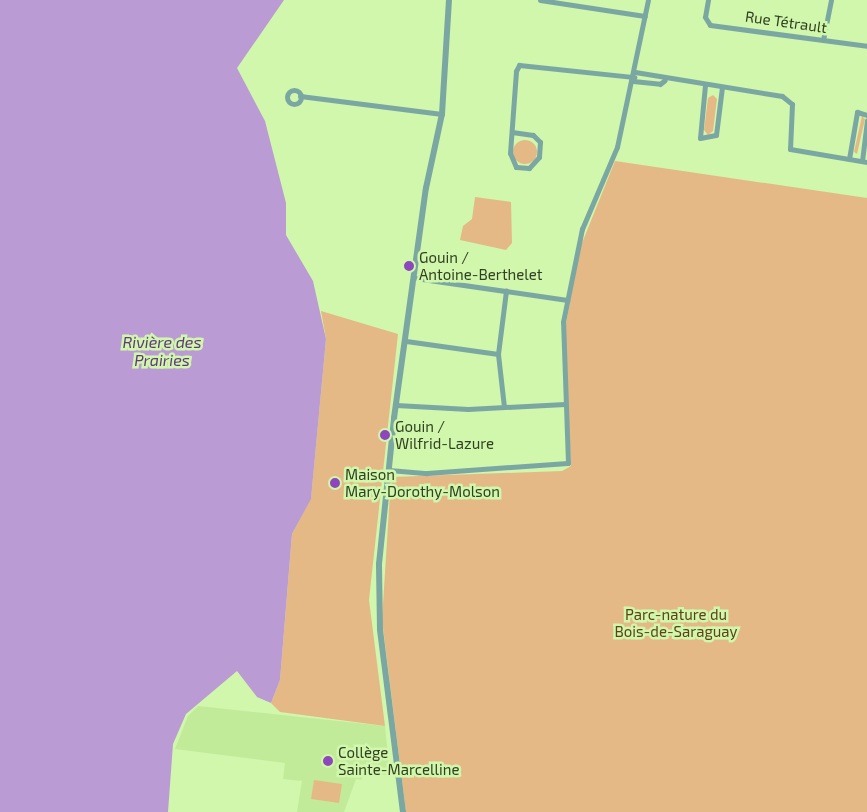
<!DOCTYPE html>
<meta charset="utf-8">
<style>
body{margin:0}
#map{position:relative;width:867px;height:812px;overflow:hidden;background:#d0f7ac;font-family:"Exo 2",sans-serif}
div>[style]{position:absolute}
.built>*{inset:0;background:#c2eb99}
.green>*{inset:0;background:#e5b986}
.round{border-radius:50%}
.water>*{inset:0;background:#bb9bd4}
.minor>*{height:5px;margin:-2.5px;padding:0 2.5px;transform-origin:2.5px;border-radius:2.5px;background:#7ba7a3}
.minor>.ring{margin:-2.5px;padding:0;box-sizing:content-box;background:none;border:5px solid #7ba7a3;border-radius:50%}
.tertiary>*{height:6px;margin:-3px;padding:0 3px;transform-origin:3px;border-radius:3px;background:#7ba7a3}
.dots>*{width:14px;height:14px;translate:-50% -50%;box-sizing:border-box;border:2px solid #d0f7ac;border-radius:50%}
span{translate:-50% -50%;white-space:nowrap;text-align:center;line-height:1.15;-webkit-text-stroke:5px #d0f7ac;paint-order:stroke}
.street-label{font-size:15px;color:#314022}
.poi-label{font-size:15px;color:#314022}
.left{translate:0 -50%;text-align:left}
.park-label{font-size:15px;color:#604117}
.water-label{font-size:16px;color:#62387d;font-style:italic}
</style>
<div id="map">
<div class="built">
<i style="clip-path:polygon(198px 706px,385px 726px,390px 775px,365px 774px,361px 780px,356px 779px,344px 812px,297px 812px,302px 781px,283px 779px,285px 763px,175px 749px,188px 716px)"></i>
</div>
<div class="green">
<i style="clip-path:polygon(713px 95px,717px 99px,713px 131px,708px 135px,704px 130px,708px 98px)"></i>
<i style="clip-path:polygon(862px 116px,865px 119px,857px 154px,854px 152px)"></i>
<i class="round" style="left:513px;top:140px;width:24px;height:24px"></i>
<i style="clip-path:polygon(615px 161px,867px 198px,867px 812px,406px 812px,382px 620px,391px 477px,562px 471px,571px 466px,564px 334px,580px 248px)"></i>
<i style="clip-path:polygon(475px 197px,511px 202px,512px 243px,506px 250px,460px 240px,463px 226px,472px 219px)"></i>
<i style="clip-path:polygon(321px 311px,398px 334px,369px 600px,385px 726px,280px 712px,271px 703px,280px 680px,292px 534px,311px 498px,326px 339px)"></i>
<i style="clip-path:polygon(314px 780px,342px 784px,339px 803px,311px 799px)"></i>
</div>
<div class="water">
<i style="clip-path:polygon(0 0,284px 0,237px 68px,265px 121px,286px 203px,286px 235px,313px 281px,326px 339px,311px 499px,292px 534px,280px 680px,271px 703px,257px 697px,237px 671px,186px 714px,173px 744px,168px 812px,0 812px)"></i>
</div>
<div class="minor">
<i style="left:540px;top:0;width:106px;rotate:8.7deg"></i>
<i style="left:708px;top:0;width:17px;rotate:100deg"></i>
<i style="left:705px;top:17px;width:9px;rotate:58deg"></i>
<i style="left:710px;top:25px;width:158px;rotate:7.6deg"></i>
<i style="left:823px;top:40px;width:41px;rotate:-78.7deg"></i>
<i style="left:635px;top:72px;width:149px;rotate:9.3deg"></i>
<i style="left:782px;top:96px;width:13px;rotate:39deg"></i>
<i style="left:792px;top:104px;width:45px;rotate:92.5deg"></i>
<i style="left:790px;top:149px;width:78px;rotate:9.6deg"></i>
<i style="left:633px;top:81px;width:27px;rotate:6deg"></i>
<i style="left:660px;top:84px;width:6px;rotate:-39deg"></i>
<i style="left:705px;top:85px;width:53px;rotate:95.4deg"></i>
<i style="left:700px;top:138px;width:16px;rotate:-11deg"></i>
<i style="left:716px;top:135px;width:48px;rotate:-82.9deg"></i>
<i class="ring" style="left:287px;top:90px;width:9px;height:9px"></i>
<i style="left:300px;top:96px;width:143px;rotate:7.2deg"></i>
<i style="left:512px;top:132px;width:21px;rotate:8deg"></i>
<i style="left:533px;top:135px;width:10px;rotate:45deg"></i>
<i style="left:540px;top:142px;width:15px;rotate:94deg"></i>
<i style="left:539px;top:157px;width:15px;rotate:132deg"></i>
<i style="left:529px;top:168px;width:13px;rotate:-176deg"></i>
<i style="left:516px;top:167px;width:15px;rotate:-113deg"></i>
<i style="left:510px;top:153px;width:82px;rotate:-85.8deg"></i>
<i style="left:516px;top:71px;width:7px;rotate:-63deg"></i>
<i style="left:519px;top:65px;width:116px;rotate:6deg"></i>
<i style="left:849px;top:159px;width:48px;rotate:-80.3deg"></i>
<i style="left:857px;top:112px;width:10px;rotate:17deg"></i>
<i style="left:862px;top:161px;width:41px;rotate:-83deg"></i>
<i style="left:415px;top:278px;width:154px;rotate:8.2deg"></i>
<i style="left:406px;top:341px;width:93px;rotate:8deg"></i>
<i style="left:396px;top:405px;width:72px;rotate:3.2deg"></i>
<i style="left:468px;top:409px;width:97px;rotate:-3deg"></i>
<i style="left:504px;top:407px;width:53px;rotate:-96.5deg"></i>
<i style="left:498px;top:354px;width:64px;rotate:-82.8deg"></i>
<i style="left:389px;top:470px;width:38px;rotate:5deg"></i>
<i style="left:427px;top:473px;width:141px;rotate:-4.1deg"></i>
<i style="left:568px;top:463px;width:141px;rotate:-92deg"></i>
<i style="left:563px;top:322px;width:95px;rotate:-78.5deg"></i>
<i style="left:582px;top:229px;width:89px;rotate:-66.9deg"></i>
<i style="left:617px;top:147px;width:150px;rotate:-78.1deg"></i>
</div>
<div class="tertiary">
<i style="left:403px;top:812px;width:184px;rotate:-97.2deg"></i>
<i style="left:380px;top:629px;width:65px;rotate:-90.9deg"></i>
<i style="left:379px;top:564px;width:147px;rotate:-84.1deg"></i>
<i style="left:394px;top:418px;width:232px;rotate:-82.1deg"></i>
<i style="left:426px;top:188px;width:76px;rotate:-77.8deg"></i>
<i style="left:442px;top:114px;width:114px;rotate:-86.5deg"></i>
</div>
<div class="dots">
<i style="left:409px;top:266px;background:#8e47ba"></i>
<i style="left:385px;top:435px;background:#8e47ba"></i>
<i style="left:335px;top:483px;background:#8e47ba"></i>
<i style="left:328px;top:761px;background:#8e47ba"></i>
</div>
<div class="street-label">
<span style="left:786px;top:22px;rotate:8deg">Rue Tétrault</span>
</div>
<div class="poi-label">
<span class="left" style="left:419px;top:266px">Gouin /<br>Antoine-Berthelet</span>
<span class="left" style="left:395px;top:435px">Gouin /<br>Wilfrid-Lazure</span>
<span class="left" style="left:345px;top:483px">Maison<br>Mary-Dorothy-Molson</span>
<span class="left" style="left:338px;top:761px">Collège<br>Sainte-Marcelline</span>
</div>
<div class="park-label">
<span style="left:676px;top:623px">Parc-nature du<br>Bois-de-Saraguay</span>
</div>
<div class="water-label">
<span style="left:162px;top:351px">Rivière des<br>Prairies</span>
</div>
</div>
